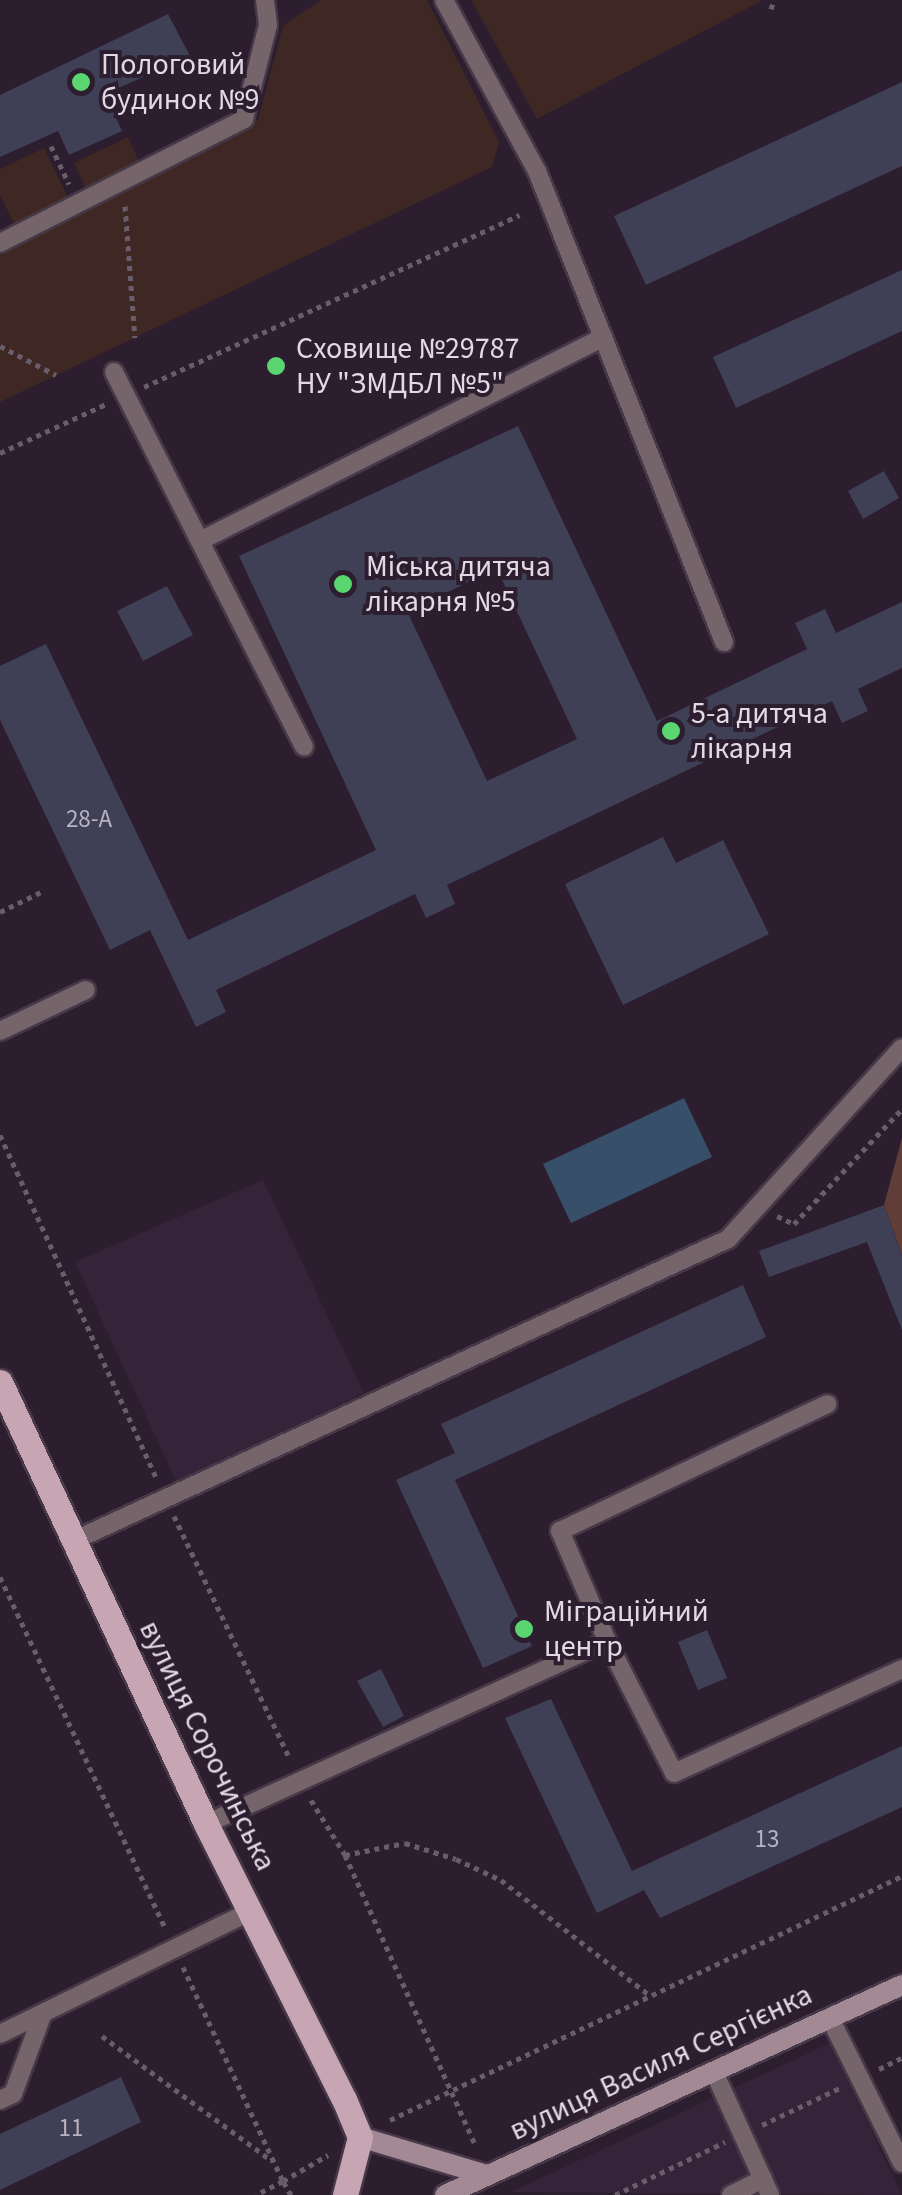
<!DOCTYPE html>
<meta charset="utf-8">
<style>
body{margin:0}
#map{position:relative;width:902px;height:2195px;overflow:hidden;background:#2c1e2f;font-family:"Source Sans 3",sans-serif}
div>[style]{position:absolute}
.built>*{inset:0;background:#35233a}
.green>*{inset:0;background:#3f2723}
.forest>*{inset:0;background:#613d38}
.water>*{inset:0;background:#374f69}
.building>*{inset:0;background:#3f3f56}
.path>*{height:5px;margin-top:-2.5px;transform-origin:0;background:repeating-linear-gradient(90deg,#695d6c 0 5px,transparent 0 10px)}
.roads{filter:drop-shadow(2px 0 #463848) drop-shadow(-2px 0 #463848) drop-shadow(0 2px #463848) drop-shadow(0 -2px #463848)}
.service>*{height:18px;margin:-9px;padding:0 9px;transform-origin:9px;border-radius:9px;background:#75646a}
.secondary>*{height:20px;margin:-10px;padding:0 10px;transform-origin:10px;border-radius:10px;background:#a38993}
.primary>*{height:25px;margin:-12.5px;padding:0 12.5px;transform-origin:12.5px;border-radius:12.5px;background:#c7a5b2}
.dots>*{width:28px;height:28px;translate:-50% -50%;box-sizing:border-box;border:5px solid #2c1e2f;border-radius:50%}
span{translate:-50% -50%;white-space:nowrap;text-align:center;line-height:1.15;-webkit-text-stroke:8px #2c1e2f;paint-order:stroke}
.number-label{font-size:25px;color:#bab2c1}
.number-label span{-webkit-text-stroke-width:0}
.poi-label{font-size:30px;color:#e3d9e5}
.left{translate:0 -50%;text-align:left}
.street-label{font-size:30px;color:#e3d9e5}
</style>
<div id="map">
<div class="built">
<i style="clip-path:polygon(263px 1180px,364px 1393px,176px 1481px,75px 1262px)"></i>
<i style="clip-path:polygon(830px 2043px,902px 2195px,511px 2192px)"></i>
</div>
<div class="green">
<i style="clip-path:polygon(321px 0,427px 0,499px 142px,492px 167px,0 402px,0 249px,258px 120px,283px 26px)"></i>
<i style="clip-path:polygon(471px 0,763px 0,537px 119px)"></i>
<i style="clip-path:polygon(128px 137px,142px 168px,88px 193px,74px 163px)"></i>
<i style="clip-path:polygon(44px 148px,69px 200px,15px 226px,0 195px,0 169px)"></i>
</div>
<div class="forest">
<i style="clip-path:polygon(902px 1138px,902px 1255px,884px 1205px)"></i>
</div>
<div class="water">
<i style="clip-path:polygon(684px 1098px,712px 1157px,571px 1223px,543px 1164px)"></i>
</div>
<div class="building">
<i style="clip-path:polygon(168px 14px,190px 56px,105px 94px,122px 131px,69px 155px,58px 131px,0 157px,0 95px)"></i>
<i style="clip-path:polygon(902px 82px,902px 166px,646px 285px,614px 216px)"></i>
<i style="clip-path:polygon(902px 270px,902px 331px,736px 408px,713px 357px)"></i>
<i style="clip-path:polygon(evenodd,518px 426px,657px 721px,807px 649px,795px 623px,825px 609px,836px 633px,902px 602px,902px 668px,858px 689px,868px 711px,842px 723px,832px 701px,447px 885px,455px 904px,426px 918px,415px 894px,216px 990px,226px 1012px,196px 1027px,150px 930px,110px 950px,0 720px,0 666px,46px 644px,188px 940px,376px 850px,239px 556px,518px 426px,497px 569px,577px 739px,487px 781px,407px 611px,497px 569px)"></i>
<i style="clip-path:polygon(884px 471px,899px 498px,863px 519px,848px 491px)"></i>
<i style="clip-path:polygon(167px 586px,193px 635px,143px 661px,117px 611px)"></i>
<i style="clip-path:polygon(663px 837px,676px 863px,723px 840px,769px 934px,623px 1005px,565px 884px)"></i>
<i style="clip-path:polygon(884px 1205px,902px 1256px,902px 1330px,867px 1242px,769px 1277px,759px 1251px)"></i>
<i style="clip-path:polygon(743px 1285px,766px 1337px,455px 1480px,532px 1646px,483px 1668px,396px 1480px,455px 1453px,441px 1424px)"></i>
<i style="clip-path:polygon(707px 1630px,727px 1678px,698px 1690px,678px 1642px)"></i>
<i style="clip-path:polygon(381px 1669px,404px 1716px,383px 1727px,357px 1681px)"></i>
<i style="clip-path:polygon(551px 1699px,632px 1871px,902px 1746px,902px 1807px,660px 1918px,644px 1890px,597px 1913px,505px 1718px)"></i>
<i style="clip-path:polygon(121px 2077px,141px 2122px,0 2190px,0 2134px)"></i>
</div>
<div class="path">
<i style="left:771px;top:9px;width:9px;rotate:-72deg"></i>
<i style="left:51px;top:146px;width:42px;rotate:64.7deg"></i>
<i style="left:125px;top:206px;width:132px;rotate:85.7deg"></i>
<i style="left:0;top:346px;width:63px;rotate:27.4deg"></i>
<i style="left:144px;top:387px;width:413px;rotate:-24.6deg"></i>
<i style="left:0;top:453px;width:117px;rotate:-24.8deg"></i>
<i style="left:0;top:912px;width:48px;rotate:-26deg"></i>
<i style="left:0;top:1135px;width:378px;rotate:65.5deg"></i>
<i style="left:777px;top:1216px;width:19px;rotate:25deg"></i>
<i style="left:794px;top:1224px;width:158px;rotate:-46.8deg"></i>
<i style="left:174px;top:1516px;width:269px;rotate:64.5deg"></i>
<i style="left:0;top:1577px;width:390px;rotate:64.8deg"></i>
<i style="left:311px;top:1800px;width:65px;rotate:58.3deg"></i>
<i style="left:345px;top:1855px;width:319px;rotate:65.8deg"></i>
<i style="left:345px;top:1855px;width:61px;rotate:-11.3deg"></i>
<i style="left:405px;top:1843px;width:53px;rotate:17.4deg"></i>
<i style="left:456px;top:1859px;width:50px;rotate:25deg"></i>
<i style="left:501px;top:1880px;width:186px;rotate:37.8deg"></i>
<i style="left:183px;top:1967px;width:236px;rotate:65deg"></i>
<i style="left:283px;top:2181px;width:30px;rotate:153deg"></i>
<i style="left:102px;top:2036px;width:211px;rotate:36.3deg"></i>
<i style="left:879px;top:2069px;width:25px;rotate:-26deg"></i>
<i style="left:390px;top:2120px;width:567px;rotate:-25.48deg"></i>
<i style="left:762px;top:2125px;width:89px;rotate:-25.4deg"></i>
<i style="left:291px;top:2195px;width:16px;rotate:-120deg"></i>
<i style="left:283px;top:2181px;width:52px;rotate:-30deg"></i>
<i style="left:615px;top:2195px;width:122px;rotate:-25.7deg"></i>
</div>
<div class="roads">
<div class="service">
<i style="left:444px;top:0;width:195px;rotate:61.5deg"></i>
<i style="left:537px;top:171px;width:507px;rotate:68.35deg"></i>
<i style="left:0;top:243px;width:274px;rotate:-26.9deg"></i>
<i style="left:244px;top:119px;width:97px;rotate:-75.7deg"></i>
<i style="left:268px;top:25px;width:25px;rotate:-97deg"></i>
<i style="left:114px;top:372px;width:420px;rotate:63.1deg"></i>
<i style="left:200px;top:541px;width:452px;rotate:-26.8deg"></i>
<i style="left:0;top:1031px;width:95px;rotate:-25.5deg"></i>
<i style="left:73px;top:1541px;width:721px;rotate:-24.75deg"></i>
<i style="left:728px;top:1239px;width:258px;rotate:-47.7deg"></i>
<i style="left:607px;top:1641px;width:120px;rotate:-113.1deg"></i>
<i style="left:560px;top:1531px;width:296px;rotate:-25.4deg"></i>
<i style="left:206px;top:1824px;width:441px;rotate:-24.5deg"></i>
<i style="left:607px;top:1641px;width:148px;rotate:63.1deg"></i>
<i style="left:674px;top:1773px;width:251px;rotate:-24.5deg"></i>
<i style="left:830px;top:2018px;width:162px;rotate:63.6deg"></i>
<i style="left:0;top:2034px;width:280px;rotate:-26.1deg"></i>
<i style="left:714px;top:2072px;width:135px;rotate:65.5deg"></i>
<i style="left:0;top:2100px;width:14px;rotate:-25deg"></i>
<i style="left:13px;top:2094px;width:86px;rotate:-69.7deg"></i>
<i style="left:731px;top:2195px;width:36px;rotate:-27deg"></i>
</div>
<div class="secondary">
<i style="left:360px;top:2137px;width:133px;rotate:16.7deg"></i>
<i style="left:445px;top:2195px;width:503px;rotate:-24.68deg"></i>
</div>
<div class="primary">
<i style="left:0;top:1382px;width:488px;rotate:65deg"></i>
<i style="left:206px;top:1824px;width:308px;rotate:63.4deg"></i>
<i style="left:344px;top:2099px;width:41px;rotate:67.2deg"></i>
<i style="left:360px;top:2137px;width:60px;rotate:104.5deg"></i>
</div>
</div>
<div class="dots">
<i style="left:81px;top:82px;background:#5ad56f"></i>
<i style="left:276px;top:366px;background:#5ad56f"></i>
<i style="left:343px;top:584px;background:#5ad56f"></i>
<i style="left:671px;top:731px;background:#5ad56f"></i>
<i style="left:524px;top:1629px;background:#5ad56f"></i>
</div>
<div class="number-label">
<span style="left:89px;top:819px">28-А</span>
<span style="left:767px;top:1839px">13</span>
<span style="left:71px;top:2128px">11</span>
</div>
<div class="poi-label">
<span class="left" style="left:101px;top:82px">Пологовий<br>будинок №9</span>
<span class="left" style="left:296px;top:366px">Сховище №29787<br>НУ "ЗМДБЛ №5"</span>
<span class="left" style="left:366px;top:584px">Міська дитяча<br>лікарня №5</span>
<span class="left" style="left:691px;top:731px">5-а дитяча<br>лікарня</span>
<span class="left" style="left:544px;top:1629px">Міграційний<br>центр</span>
</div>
<div class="street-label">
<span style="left:207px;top:1746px;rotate:64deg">вулиця Сорочинська</span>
<span style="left:661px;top:2063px;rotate:-25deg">вулиця Василя Сергієнка</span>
</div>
</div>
